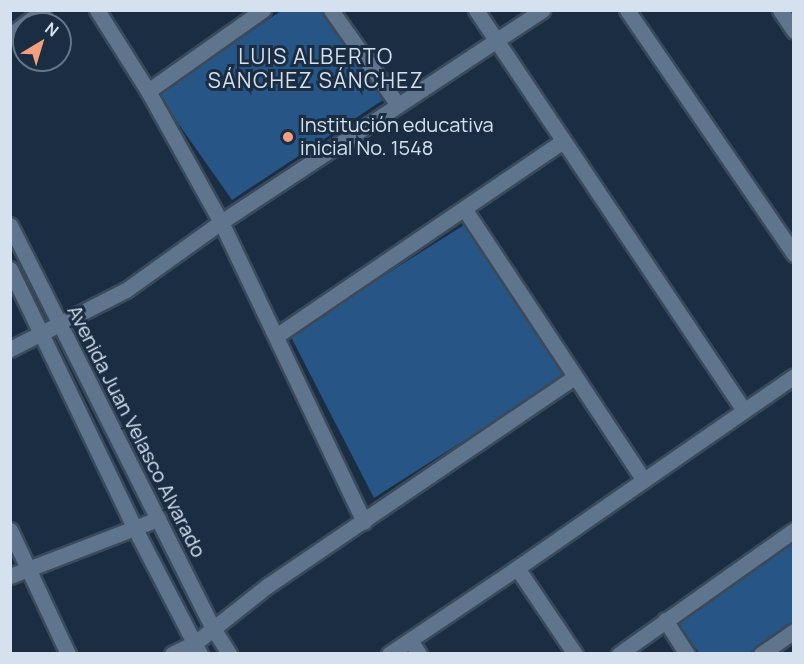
<!DOCTYPE html>
<meta charset="utf-8">
<style>
body{margin:0}
#map{position:relative;width:804px;height:664px;overflow:hidden;background:#1a2d42;font-family:Manrope,sans-serif}
div>[style]{position:absolute}
.green>*{inset:0;background:#275585}
.roads{filter:drop-shadow(2px 0 #3a4a5c) drop-shadow(-2px 0 #3a4a5c) drop-shadow(0 2px #3a4a5c) drop-shadow(0 -2px #3a4a5c)}
.minor>*{height:15px;margin:-7.5px;padding:0 7.5px;transform-origin:7.5px;border-radius:7.5px;background:#5f758d}
.dots>*{width:16px;height:16px;translate:-50% -50%;box-sizing:border-box;border:3px solid #1a2d42;border-radius:50%}
span{translate:-50% -50%;white-space:nowrap;text-align:center;line-height:1.15;-webkit-text-stroke:6px #1a2d42;paint-order:stroke}
.poi-label{font-size:20px;color:#d5e1ef}
.left{translate:0 -50%;text-align:left}
.street-label{font-size:20px;color:#d5e1ef}
.neighbourhood-label{font-size:21px;color:#d5e1ef;letter-spacing:1.5px}
.frame{position:absolute;inset:0;border:12px solid #d5e1ef;pointer-events:none}
.north{position:absolute;left:12px;top:12px;width:60px;height:60px;box-sizing:border-box;background:#1a2d42;border:2px solid #657587;border-radius:50%;rotate:38deg;font-size:16px;font-weight:700;line-height:24px;text-align:center;color:#d5e1ef}
.north::after{content:'';display:block;margin:auto;width:21px;height:27px;background:#f2a081;clip-path:polygon(50% 0,100% 100%,50% 72%,0 100%)}
</style>
<div id="map">
<div class="green">
<i style="clip-path:polygon(322px 10px,383px 100px,232px 200px,161px 99px,163px 91px,281px 11px)"></i>
<i style="clip-path:polygon(464px 225px,566px 375px,374px 498px,290px 335px)"></i>
<i style="clip-path:polygon(793px 539px,793px 622px,748px 654px,699px 653px,678px 622px)"></i>
</div>
<div class="roads">
<div class="minor">
<i style="left:97px;top:10px;width:96px;rotate:57.8deg"></i>
<i style="left:148px;top:91px;width:150px;rotate:60.9deg"></i>
<i style="left:221px;top:222px;width:332px;rotate:64.5deg"></i>
<i style="left:331px;top:10px;width:116px;rotate:54.8deg"></i>
<i style="left:476px;top:10px;width:481px;rotate:56.2deg"></i>
<i style="left:627px;top:10px;width:296px;rotate:55.6deg"></i>
<i style="left:780px;top:10px;width:25px;rotate:56deg"></i>
<i style="left:25px;top:24px;width:23px;rotate:-38deg"></i>
<i style="left:10px;top:35px;width:17px;rotate:-36deg"></i>
<i style="left:148px;top:91px;width:141px;rotate:-35.2deg"></i>
<i style="left:465px;top:210px;width:324px;rotate:56.5deg"></i>
<i style="left:10px;top:225px;width:451px;rotate:63.3deg"></i>
<i style="left:213px;top:628px;width:31px;rotate:58deg"></i>
<i style="left:10px;top:269px;width:286px;rotate:64.3deg"></i>
<i style="left:134px;top:527px;width:143px;rotate:62.5deg"></i>
<i style="left:276px;top:336px;width:347px;rotate:-34.2deg"></i>
<i style="left:10px;top:349px;width:130px;rotate:-27deg"></i>
<i style="left:126px;top:290px;width:117px;rotate:-35.6deg"></i>
<i style="left:221px;top:222px;width:385px;rotate:-33.4deg"></i>
<i style="left:10px;top:530px;width:137px;rotate:64.9deg"></i>
<i style="left:517px;top:568px;width:104px;rotate:56deg"></i>
<i style="left:10px;top:576px;width:159px;rotate:-21.1deg"></i>
<i style="left:665px;top:620px;width:40px;rotate:57.1deg"></i>
<i style="left:410px;top:640px;width:17px;rotate:57deg"></i>
<i style="left:172px;top:654px;width:25px;rotate:-26deg"></i>
<i style="left:195px;top:643px;width:92px;rotate:-38.4deg"></i>
<i style="left:267px;top:586px;width:372px;rotate:-34.2deg"></i>
<i style="left:389px;top:654px;width:154px;rotate:-33.9deg"></i>
<i style="left:517px;top:568px;width:337px;rotate:-34.7deg"></i>
<i style="left:619px;top:654px;width:214px;rotate:-35.3deg"></i>
<i style="left:761px;top:654px;width:40px;rotate:-34.9deg"></i>
</div>
</div>
<div class="dots">
<i style="left:288px;top:137px;background:#f2a081"></i>
</div>
<div class="poi-label">
<span class="left" style="left:300px;top:136px">Institución educativa<br>inicial No. 1548</span>
</div>
<div class="street-label">
<span style="left:137px;top:431px;rotate:63deg">Avenida Juan Velasco Alvarado</span>
</div>
<div class="neighbourhood-label">
<span style="left:316px;top:68px">LUIS ALBERTO<br>SÁNCHEZ SÁNCHEZ</span>
</div>
<div class="frame"></div>
<div class="north">N</div>
</div>
